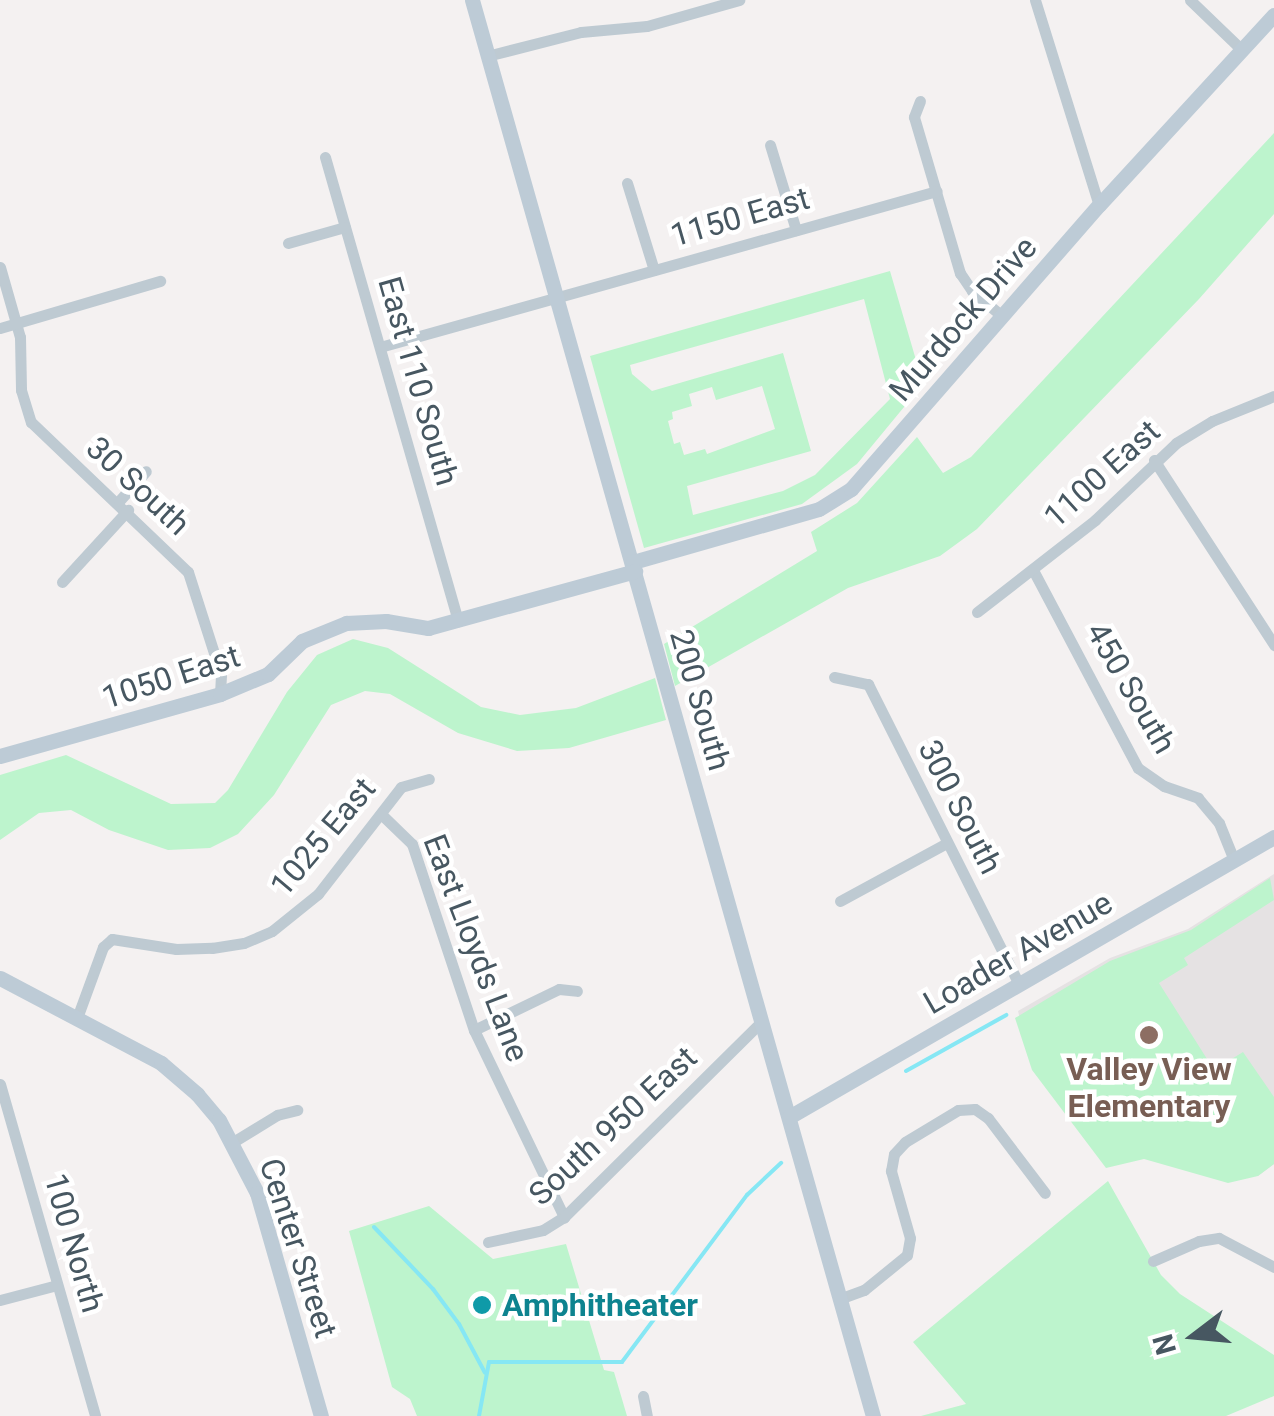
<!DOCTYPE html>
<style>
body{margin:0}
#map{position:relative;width:1274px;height:1416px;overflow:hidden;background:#f4f1f1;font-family:Roboto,sans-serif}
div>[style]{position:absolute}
.education>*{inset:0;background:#e5e2e3}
.green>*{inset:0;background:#bdf4cd}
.stream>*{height:4px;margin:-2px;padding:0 2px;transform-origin:2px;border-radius:2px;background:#86e7f4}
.street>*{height:11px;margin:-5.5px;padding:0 5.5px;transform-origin:5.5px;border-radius:5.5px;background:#becad2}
.secondary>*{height:15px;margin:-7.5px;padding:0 7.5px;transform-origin:7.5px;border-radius:7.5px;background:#bdcbd6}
.dots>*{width:28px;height:28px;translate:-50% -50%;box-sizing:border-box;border:5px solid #fff;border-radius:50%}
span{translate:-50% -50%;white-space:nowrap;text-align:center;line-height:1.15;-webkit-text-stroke:9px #fff;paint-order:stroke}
.street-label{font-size:32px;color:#475761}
.education-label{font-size:32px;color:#785e54;font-weight:700}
.culture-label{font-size:32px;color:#0d838f;font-weight:700}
.left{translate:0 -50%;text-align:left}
.north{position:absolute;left:1144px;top:1286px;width:100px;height:100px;-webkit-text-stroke:8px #fff;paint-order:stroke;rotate:254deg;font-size:28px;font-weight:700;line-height:40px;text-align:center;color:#475761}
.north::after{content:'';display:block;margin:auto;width:35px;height:45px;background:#475761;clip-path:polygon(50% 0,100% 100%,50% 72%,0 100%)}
</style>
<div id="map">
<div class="education">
<i style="clip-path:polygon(1274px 874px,1274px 1164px,1258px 1176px,1030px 1060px,1018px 1011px,1110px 958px,1188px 929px)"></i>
</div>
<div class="green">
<i style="clip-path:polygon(1274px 133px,1274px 214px,1199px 299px,977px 529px,940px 556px,848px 588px,675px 686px,664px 644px,817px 551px,811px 532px,857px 503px,917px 437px,943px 473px,971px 457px)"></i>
<i style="clip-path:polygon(evenodd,890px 271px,923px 384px,857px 464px,802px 504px,644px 548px,590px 356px,890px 271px,864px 299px,890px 399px,815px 475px,783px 491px,693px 515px,687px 486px,811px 451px,783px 353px,652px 391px,632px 374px,630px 365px,864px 299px,890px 271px,762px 386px,775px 429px,707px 454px,705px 449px,684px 455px,680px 442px,674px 444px,668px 421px,673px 419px,672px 412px,692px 406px,689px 394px,712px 387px,716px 400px,762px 386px)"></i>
<i style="clip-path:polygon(353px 639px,388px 648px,481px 707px,520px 715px,576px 708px,655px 678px,666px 720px,569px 748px,517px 751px,458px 733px,390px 694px,365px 691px,331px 705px,274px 795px,238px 834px,210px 848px,168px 850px,109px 830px,71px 810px,39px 813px,0 840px,0 775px,66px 755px,171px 804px,215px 803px,228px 790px,287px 692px,317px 655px)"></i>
<i style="clip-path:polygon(1270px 878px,1274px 900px,1184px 958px,1188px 965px,1159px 983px,1214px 1070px,1243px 1052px,1274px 1097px,1274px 1164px,1258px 1176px,1228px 1183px,1144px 1159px,1106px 1168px,1032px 1070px,1015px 1018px,1110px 961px,1191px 930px)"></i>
<i style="clip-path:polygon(1108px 1181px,1161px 1275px,1180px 1294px,1274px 1355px,1274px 1396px,1226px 1416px,921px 1416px,966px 1404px,913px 1342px)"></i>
<i style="clip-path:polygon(429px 1206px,493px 1259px,566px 1244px,604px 1370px,614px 1372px,627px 1416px,417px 1416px,410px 1399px,392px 1387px,349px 1231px)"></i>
</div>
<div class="stream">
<i style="left:906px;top:1071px;width:115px;rotate:-29.2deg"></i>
<i style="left:374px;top:1227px;width:86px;rotate:46.4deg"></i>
<i style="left:433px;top:1289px;width:44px;rotate:53.4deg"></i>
<i style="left:459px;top:1324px;width:55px;rotate:62deg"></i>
<i style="left:479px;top:1416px;width:55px;rotate:-79.5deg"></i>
<i style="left:489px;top:1362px;width:133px"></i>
<i style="left:622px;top:1362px;width:209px;rotate:-53.2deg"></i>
<i style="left:747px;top:1195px;width:47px;rotate:-43.3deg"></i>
</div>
<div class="street">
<i style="left:1035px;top:0;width:215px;rotate:72.7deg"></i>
<i style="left:1190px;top:0;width:71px;rotate:43.9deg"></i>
<i style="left:487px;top:56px;width:97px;rotate:-14.3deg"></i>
<i style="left:581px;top:32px;width:66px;rotate:-5.2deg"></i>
<i style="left:647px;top:26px;width:96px;rotate:-15.8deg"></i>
<i style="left:920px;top:101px;width:17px;rotate:111deg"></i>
<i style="left:914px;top:117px;width:163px;rotate:73.6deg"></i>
<i style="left:960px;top:273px;width:22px;rotate:56deg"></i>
<i style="left:972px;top:291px;width:39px;rotate:40deg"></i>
<i style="left:770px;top:145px;width:89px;rotate:73deg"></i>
<i style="left:325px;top:157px;width:483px;rotate:74deg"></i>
<i style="left:627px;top:183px;width:91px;rotate:72.8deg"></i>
<i style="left:288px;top:243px;width:59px;rotate:-15.7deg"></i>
<i style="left:0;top:267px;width:73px;rotate:74.1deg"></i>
<i style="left:20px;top:337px;width:53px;rotate:88.9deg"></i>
<i style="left:21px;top:390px;width:34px;rotate:73deg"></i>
<i style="left:31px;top:422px;width:217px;rotate:43.7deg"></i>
<i style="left:188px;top:572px;width:108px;rotate:72.2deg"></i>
<i style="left:221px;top:675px;width:19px;rotate:93deg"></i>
<i style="left:0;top:328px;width:167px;rotate:-16.4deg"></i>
<i style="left:380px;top:347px;width:578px;rotate:-15.65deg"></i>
<i style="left:1154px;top:460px;width:221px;rotate:57deg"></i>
<i style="left:119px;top:501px;width:40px;rotate:-48deg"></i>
<i style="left:1033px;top:570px;width:224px;rotate:62.1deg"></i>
<i style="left:1138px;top:768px;width:32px;rotate:35deg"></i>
<i style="left:1164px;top:786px;width:36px;rotate:19deg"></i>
<i style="left:1198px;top:798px;width:33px;rotate:50deg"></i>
<i style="left:1219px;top:823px;width:40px;rotate:68deg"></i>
<i style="left:62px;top:582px;width:98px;rotate:-47.5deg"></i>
<i style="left:977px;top:612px;width:150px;rotate:-37.9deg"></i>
<i style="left:1095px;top:520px;width:112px;rotate:-43.5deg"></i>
<i style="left:1176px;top:443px;width:42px;rotate:-31.4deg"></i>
<i style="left:1212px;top:421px;width:67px;rotate:-22deg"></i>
<i style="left:834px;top:677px;width:35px;rotate:12deg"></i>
<i style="left:868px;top:684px;width:336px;rotate:63.3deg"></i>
<i style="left:381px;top:814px;width:43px;rotate:44.1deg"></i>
<i style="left:412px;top:844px;width:196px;rotate:71.6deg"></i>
<i style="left:474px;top:1030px;width:208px;rotate:64.3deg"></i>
<i style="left:840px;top:901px;width:122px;rotate:-28.5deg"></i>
<i style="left:77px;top:1018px;width:76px;rotate:-69.9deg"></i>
<i style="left:103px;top:947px;width:12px;rotate:-42deg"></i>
<i style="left:112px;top:939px;width:65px;rotate:8.9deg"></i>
<i style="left:176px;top:949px;width:36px;rotate:-2deg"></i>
<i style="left:212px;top:948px;width:32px;rotate:-9deg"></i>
<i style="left:244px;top:943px;width:30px;rotate:-23deg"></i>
<i style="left:272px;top:931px;width:59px;rotate:-38.8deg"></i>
<i style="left:318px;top:894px;width:135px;rotate:-52.2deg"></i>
<i style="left:401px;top:787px;width:29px;rotate:-16deg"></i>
<i style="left:474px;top:1030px;width:94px;rotate:-25.8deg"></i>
<i style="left:559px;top:989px;width:18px;rotate:6deg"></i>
<i style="left:0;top:1084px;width:345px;rotate:74deg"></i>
<i style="left:233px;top:1142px;width:52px;rotate:-31.5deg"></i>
<i style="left:277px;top:1115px;width:21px;rotate:-14deg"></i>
<i style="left:488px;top:1242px;width:56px;rotate:-12.3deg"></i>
<i style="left:543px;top:1230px;width:25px;rotate:-32deg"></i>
<i style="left:564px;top:1217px;width:277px;rotate:-44.7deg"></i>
<i style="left:1153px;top:1261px;width:50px;rotate:-23.5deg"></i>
<i style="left:1199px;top:1241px;width:20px;rotate:-9deg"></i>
<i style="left:1219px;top:1238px;width:62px;rotate:27.8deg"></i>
<i style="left:839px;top:1299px;width:27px;rotate:-20deg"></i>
<i style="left:864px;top:1290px;width:55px;rotate:-39.1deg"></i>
<i style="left:907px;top:1255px;width:17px;rotate:-80deg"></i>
<i style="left:910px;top:1238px;width:70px;rotate:-105.8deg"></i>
<i style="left:891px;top:1171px;width:17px;rotate:-80deg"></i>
<i style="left:894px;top:1154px;width:16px;rotate:-47deg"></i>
<i style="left:905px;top:1142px;width:62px;rotate:-31.1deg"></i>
<i style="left:958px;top:1110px;width:17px;rotate:-3deg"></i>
<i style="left:975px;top:1109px;width:16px;rotate:35deg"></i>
<i style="left:988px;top:1118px;width:94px;rotate:52.8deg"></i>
<i style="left:0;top:1300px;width:59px;rotate:-14.7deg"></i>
<i style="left:643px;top:1396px;width:20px;rotate:79deg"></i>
</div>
<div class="secondary">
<i style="left:472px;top:0;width:1472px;rotate:74.19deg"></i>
<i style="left:633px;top:562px;width:193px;rotate:-15.9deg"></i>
<i style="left:819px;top:509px;width:38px;rotate:-32deg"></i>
<i style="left:851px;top:489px;width:377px;rotate:-48.9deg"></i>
<i style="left:1099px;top:205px;width:258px;rotate:-47.4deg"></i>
<i style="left:0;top:756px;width:229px;rotate:-15.7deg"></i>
<i style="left:220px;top:694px;width:52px;rotate:-22.6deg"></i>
<i style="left:268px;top:674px;width:47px;rotate:-44.1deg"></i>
<i style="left:302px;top:641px;width:48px;rotate:-22.2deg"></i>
<i style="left:346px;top:623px;width:40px;rotate:-2.9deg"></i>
<i style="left:386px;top:621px;width:43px;rotate:9.5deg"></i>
<i style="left:428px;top:628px;width:215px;rotate:-15.4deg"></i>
<i style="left:0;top:978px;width:182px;rotate:27.8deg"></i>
<i style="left:161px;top:1063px;width:48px;rotate:40.7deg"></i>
<i style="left:197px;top:1094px;width:34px;rotate:50deg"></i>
<i style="left:219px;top:1120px;width:82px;rotate:62.5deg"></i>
<i style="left:257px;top:1193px;width:232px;rotate:74deg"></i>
<i style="left:789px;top:1117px;width:560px;rotate:-30deg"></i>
</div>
<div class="dots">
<i style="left:1149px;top:1035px;background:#8d6e63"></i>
<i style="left:482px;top:1305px;background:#0f9aa8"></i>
</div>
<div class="street-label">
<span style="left:740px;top:217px;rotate:-16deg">1150 East</span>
<span style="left:963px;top:319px;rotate:-49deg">Murdock Drive</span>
<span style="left:418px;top:381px;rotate:74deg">East 110 South</span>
<span style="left:1102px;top:474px;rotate:-42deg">1100 East</span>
<span style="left:138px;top:486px;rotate:43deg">30 South</span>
<span style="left:171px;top:677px;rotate:-18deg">1050 East</span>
<span style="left:1131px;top:688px;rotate:60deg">450 South</span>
<span style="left:700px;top:700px;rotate:74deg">200 South</span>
<span style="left:960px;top:807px;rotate:63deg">300 South</span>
<span style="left:323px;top:837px;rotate:-50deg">1025 East</span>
<span style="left:476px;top:948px;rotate:69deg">East Lloyds Lane</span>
<span style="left:1018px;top:953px;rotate:-30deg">Loader Avenue</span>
<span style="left:613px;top:1126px;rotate:-43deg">South 950 East</span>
<span style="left:74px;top:1243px;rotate:74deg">100 North</span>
<span style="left:298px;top:1248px;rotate:72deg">Center Street</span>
</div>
<div class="education-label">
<span style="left:1149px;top:1088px">Valley View<br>Elementary</span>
</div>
<div class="culture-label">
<span class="left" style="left:502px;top:1305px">Amphitheater</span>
</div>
<div class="north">N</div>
</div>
